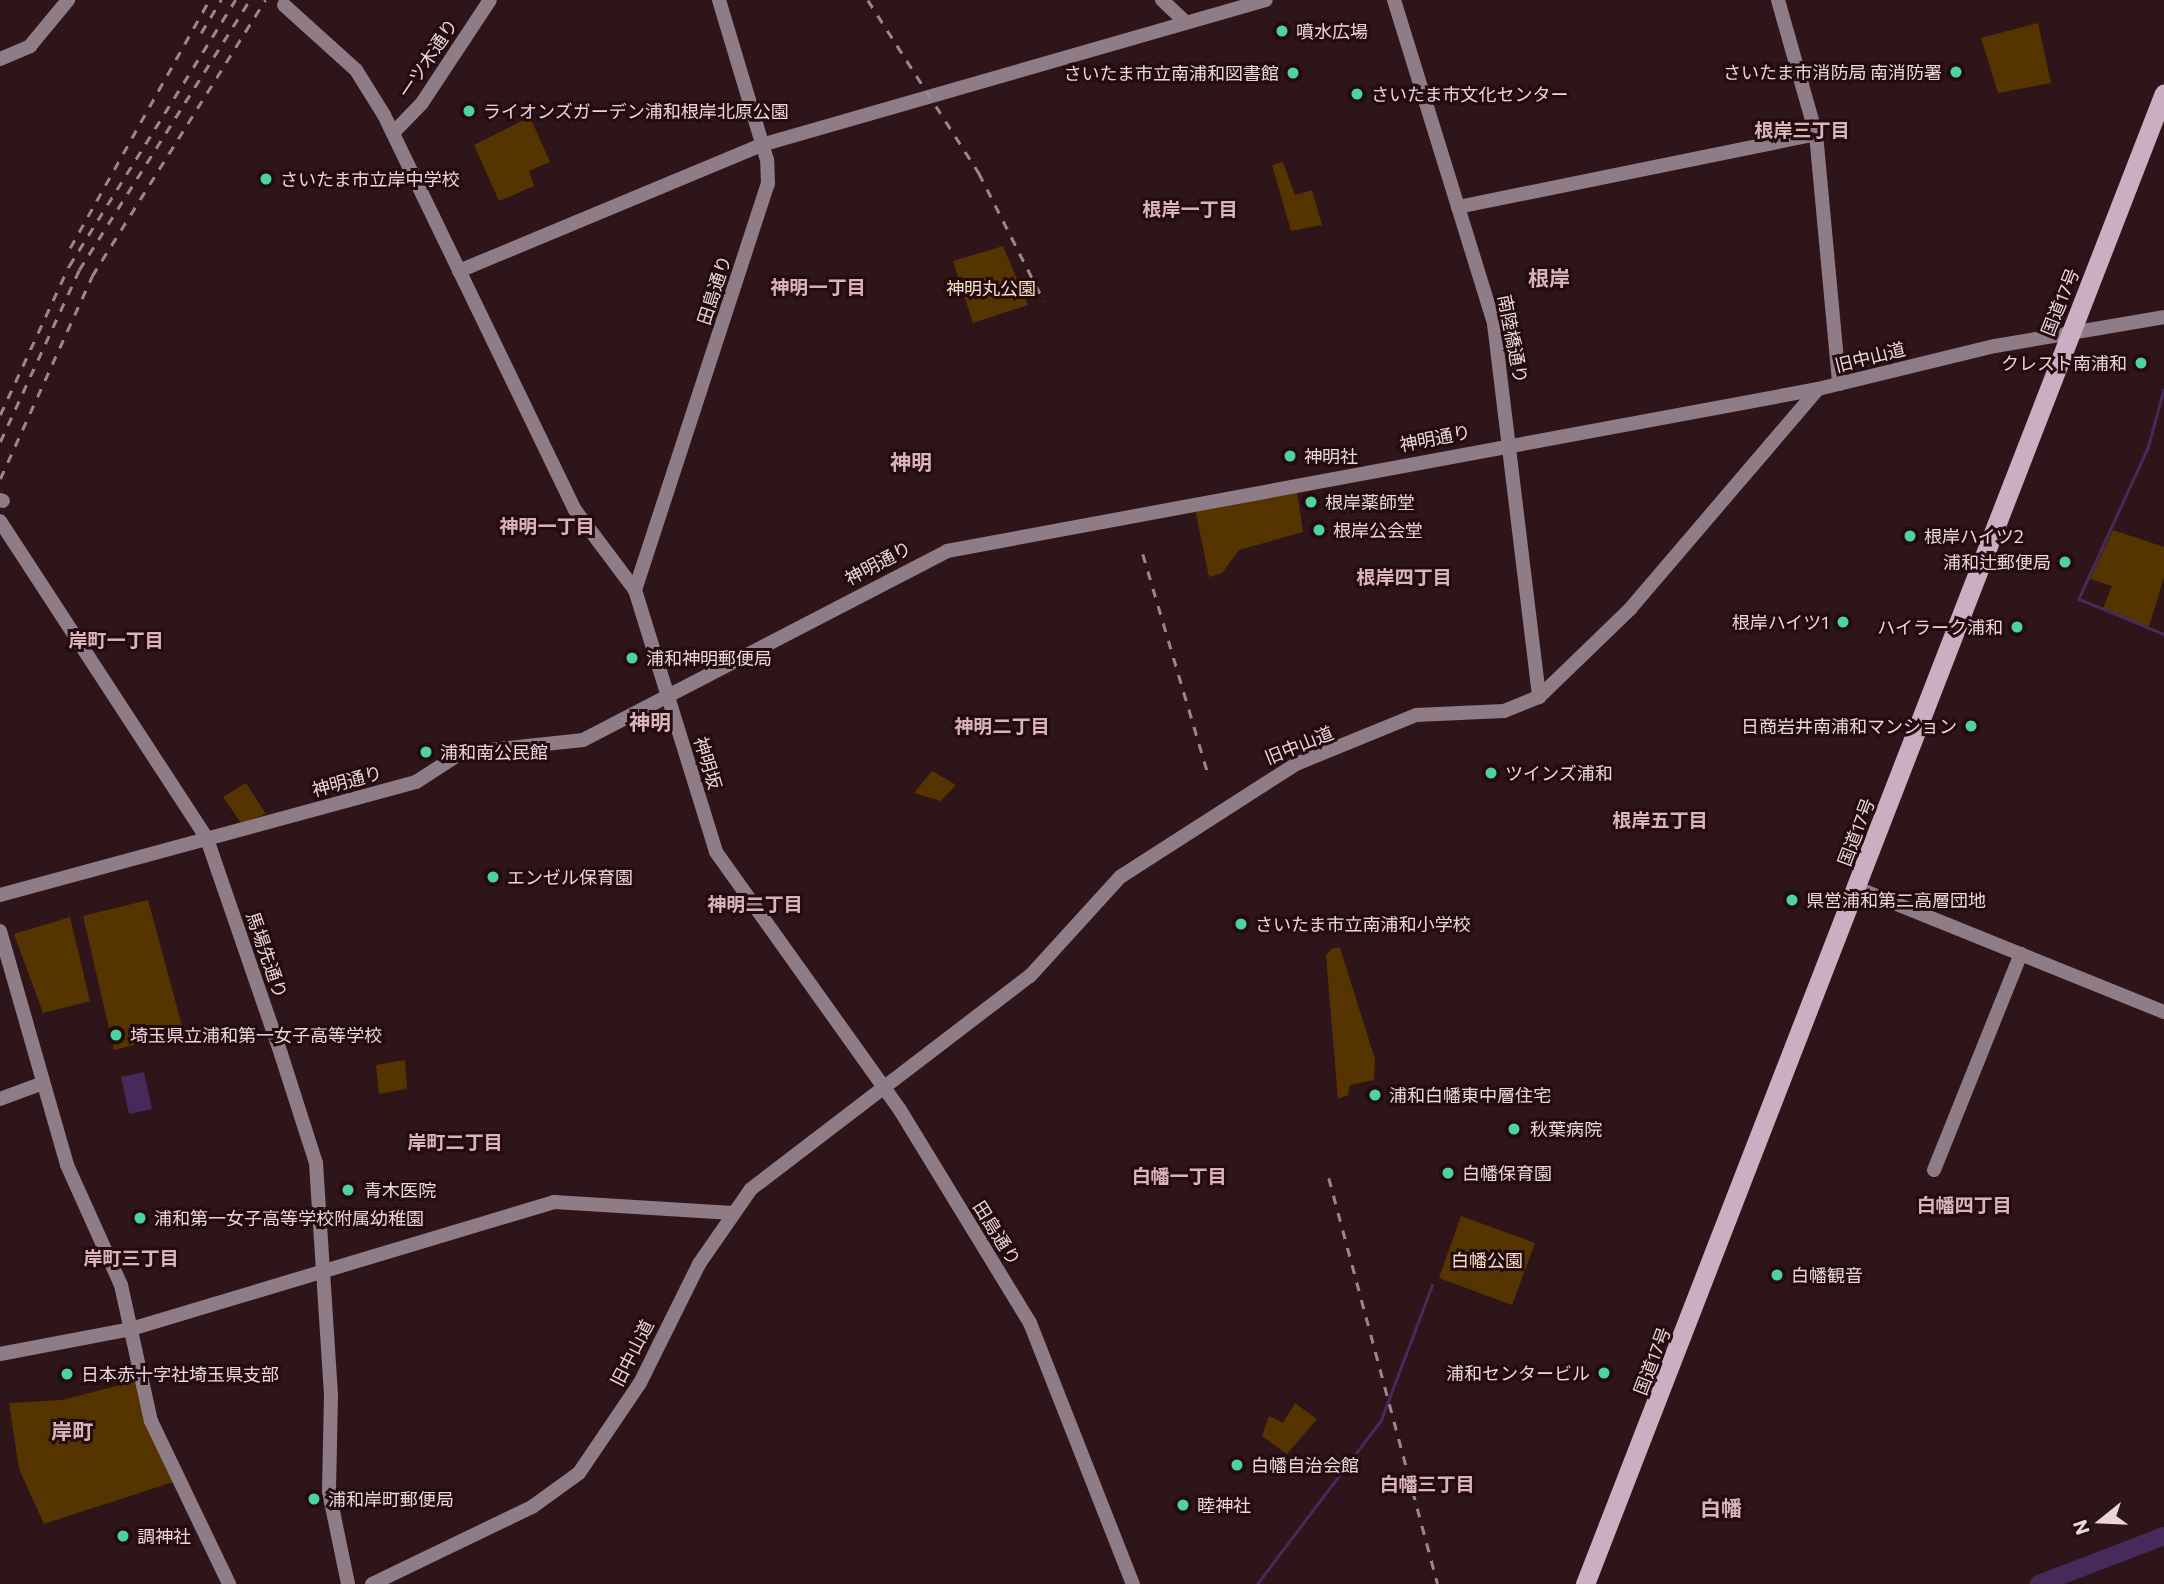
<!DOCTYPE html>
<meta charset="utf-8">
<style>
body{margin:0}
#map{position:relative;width:2164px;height:1584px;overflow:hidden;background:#2e1519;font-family:Commissioner,"Noto Sans JP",sans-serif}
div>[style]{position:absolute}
.green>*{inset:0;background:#553400}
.water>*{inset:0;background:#462b5a}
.stream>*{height:2.5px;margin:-1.25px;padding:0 1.25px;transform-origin:1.25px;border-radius:1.25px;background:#462b5a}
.river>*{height:18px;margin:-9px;padding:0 9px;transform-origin:9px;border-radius:9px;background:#462b5a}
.secondary>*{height:14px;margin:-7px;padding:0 7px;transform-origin:7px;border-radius:7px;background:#8e7c87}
.highway>*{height:19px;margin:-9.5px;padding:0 9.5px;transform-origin:9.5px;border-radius:9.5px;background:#cbaec1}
.rail>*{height:2.5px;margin-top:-1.25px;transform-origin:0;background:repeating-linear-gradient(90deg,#9b8688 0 9px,transparent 0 18px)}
.dots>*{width:19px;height:19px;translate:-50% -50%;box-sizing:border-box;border:4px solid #240b10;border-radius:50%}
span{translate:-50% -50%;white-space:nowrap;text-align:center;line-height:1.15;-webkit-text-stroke:6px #240b10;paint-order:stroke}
.poi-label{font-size:18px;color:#e9d7d8}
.left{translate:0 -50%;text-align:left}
.right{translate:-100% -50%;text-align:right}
.street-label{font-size:18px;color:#e9d7d8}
.park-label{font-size:18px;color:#f7dfc3}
.neighbourhood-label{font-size:19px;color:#d9b5b9;font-weight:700}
.quarter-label{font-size:21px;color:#d9b5b9;font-weight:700}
.north{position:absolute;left:2066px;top:1486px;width:70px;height:70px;-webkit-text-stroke:5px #240b10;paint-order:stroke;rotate:252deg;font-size:19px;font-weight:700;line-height:28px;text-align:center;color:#e9d7d8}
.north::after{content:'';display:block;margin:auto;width:24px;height:32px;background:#e9d7d8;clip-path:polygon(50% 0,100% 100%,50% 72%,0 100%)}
</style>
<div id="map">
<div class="green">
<i style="clip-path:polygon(2038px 23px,2051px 83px,1998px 93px,1981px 38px)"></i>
<i style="clip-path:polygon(530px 117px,550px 162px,529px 171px,534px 186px,499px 201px,474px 145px)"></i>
<i style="clip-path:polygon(1283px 162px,1295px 195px,1312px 190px,1322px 225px,1291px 231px,1272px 165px)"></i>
<i style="clip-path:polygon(1003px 246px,1028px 305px,973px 323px,953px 261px)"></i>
<i style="clip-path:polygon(1297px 491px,1303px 532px,1239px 550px,1222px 573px,1209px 577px,1195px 509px)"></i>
<i style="clip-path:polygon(2113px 530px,2164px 547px,2164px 577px,2149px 627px,2103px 608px,2112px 586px,2090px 579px)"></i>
<i style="clip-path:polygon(932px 771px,956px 785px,941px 801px,914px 793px)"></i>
<i style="clip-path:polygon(246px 783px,266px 814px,241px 823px,223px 797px)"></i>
<i style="clip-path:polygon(148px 900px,184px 1033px,114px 1050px,83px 916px)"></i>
<i style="clip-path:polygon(70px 917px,90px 1001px,43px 1013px,14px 934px)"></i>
<i style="clip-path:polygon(1333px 948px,1340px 948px,1375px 1059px,1374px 1080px,1350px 1085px,1348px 1095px,1338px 1099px,1326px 955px)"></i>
<i style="clip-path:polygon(405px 1060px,407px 1089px,379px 1094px,376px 1065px)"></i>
<i style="clip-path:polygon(1461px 1216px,1535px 1243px,1512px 1305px,1439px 1278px)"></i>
<i style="clip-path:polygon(136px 1381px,176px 1481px,44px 1524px,19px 1469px,9px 1403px,62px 1400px)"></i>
<i style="clip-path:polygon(1295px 1403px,1317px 1419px,1287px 1454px,1262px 1436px,1269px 1416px,1283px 1423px)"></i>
</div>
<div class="water">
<i style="clip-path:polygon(144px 1072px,152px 1109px,129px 1114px,121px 1077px)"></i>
</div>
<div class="stream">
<i style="left:2164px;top:390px;width:60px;rotate:105.4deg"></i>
<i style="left:2148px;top:448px;width:166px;rotate:114.6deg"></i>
<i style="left:2079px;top:599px;width:92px;rotate:22.4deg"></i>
<i style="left:1257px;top:1584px;width:206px;rotate:-52.9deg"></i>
<i style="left:1381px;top:1420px;width:144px;rotate:-69.3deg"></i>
</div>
<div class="river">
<i style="left:2039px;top:1584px;width:134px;rotate:-21deg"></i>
</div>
<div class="secondary">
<i style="left:1162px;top:0;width:33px;rotate:43deg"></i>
<i style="left:1394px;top:0;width:339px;rotate:72.8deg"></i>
<i style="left:1494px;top:324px;width:376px;rotate:83.1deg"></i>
<i style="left:1778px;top:0;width:139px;rotate:74.2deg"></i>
<i style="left:1816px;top:134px;width:251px;rotate:84.7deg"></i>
<i style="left:284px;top:5px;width:97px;rotate:42.1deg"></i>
<i style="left:356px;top:70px;width:53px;rotate:58.1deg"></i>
<i style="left:384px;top:115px;width:439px;rotate:64.2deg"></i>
<i style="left:575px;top:510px;width:100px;rotate:53.1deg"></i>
<i style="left:635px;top:590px;width:274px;rotate:72.8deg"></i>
<i style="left:716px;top:852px;width:317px;rotate:54.5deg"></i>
<i style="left:900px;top:1110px;width:250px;rotate:58.6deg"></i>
<i style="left:1030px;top:1323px;width:281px;rotate:68.5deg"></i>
<i style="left:0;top:59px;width:33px;rotate:-23deg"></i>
<i style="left:30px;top:46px;width:60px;rotate:-50.4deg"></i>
<i style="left:393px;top:133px;width:42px;rotate:-46deg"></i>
<i style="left:422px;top:103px;width:123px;rotate:-56.6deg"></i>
<i style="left:1458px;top:207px;width:365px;rotate:-11.5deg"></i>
<i style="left:459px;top:271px;width:327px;rotate:-22.6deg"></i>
<i style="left:761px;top:145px;width:525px;rotate:-16.02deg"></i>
<i style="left:0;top:500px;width:3px;rotate:18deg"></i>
<i style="left:0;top:521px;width:379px;rotate:56.9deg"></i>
<i style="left:207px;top:839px;width:227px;rotate:71deg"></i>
<i style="left:281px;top:1054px;width:114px;rotate:72.2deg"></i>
<i style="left:316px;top:1163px;width:232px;rotate:86.3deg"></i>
<i style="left:331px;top:1395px;width:97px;rotate:91.2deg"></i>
<i style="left:329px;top:1492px;width:94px;rotate:78.3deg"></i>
<i style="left:635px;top:590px;width:427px;rotate:-71.9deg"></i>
<i style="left:768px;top:184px;width:24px;rotate:-92deg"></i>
<i style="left:767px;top:160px;width:167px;rotate:-106.7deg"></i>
<i style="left:1857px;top:888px;width:331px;rotate:22deg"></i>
<i style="left:0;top:895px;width:431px;rotate:-15.2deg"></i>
<i style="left:416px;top:782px;width:54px;rotate:-32.8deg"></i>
<i style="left:461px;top:753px;width:123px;rotate:-6.1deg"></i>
<i style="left:583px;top:740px;width:410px;rotate:-27.4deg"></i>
<i style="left:947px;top:551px;width:886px;rotate:-10.54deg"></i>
<i style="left:1818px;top:389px;width:182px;rotate:-13.7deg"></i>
<i style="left:1995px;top:346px;width:171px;rotate:-9.7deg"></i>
<i style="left:0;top:931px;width:243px;rotate:74deg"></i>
<i style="left:67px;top:1165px;width:132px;rotate:65.8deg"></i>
<i style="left:121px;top:1285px;width:139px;rotate:77.6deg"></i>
<i style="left:151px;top:1421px;width:181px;rotate:64.4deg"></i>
<i style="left:0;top:1099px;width:46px;rotate:-20.4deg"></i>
<i style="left:1934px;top:1170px;width:233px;rotate:-68.1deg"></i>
<i style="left:0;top:1354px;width:133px;rotate:-10.8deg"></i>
<i style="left:131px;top:1329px;width:442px;rotate:-16.7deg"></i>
<i style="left:554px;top:1202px;width:179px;rotate:3.5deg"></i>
<i style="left:372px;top:1584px;width:178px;rotate:-25.7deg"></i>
<i style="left:532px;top:1507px;width:58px;rotate:-35.9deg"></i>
<i style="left:579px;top:1473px;width:109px;rotate:-55.9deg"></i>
<i style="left:640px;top:1383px;width:133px;rotate:-63.6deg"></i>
<i style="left:699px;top:1264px;width:91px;rotate:-55.3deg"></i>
<i style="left:751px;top:1189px;width:351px;rotate:-37.4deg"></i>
<i style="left:1030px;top:976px;width:134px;rotate:-47.7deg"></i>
<i style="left:1120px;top:877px;width:209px;rotate:-32.7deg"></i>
<i style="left:1296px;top:764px;width:130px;rotate:-22.2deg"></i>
<i style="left:1416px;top:715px;width:88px;rotate:-2.6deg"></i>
<i style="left:1504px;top:711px;width:38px;rotate:-22deg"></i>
<i style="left:1539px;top:697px;width:127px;rotate:-44deg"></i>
<i style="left:1630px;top:609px;width:289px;rotate:-49.5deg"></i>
</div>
<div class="highway">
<i style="left:1585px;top:1584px;width:1599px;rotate:-68.78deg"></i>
</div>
<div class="rail">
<i style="left:868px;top:0;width:206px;rotate:57.3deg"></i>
<i style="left:979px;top:173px;width:144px;rotate:63.1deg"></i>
<i style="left:201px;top:33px;width:39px;rotate:-59deg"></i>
<i style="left:70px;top:248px;width:284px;rotate:-60.7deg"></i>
<i style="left:0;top:415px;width:164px;rotate:-65.2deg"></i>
<i style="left:69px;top:266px;width:314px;rotate:-58deg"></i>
<i style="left:0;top:442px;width:189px;rotate:-65.3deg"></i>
<i style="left:79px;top:270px;width:320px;rotate:-57.7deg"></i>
<i style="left:0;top:479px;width:223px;rotate:-65.6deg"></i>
<i style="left:92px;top:276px;width:326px;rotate:-57.9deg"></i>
<i style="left:1143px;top:554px;width:225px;rotate:73.5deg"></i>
<i style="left:1329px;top:1178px;width:420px;rotate:75deg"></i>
</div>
<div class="dots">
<i style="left:1282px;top:31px;background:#4bd49b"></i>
<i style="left:1956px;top:72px;background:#4bd49b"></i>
<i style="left:1293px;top:73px;background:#4bd49b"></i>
<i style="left:1357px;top:94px;background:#4bd49b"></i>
<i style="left:469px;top:111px;background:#4bd49b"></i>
<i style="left:266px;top:179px;background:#4bd49b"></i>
<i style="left:2141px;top:363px;background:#4bd49b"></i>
<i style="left:1290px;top:456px;background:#4bd49b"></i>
<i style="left:1311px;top:502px;background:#4bd49b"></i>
<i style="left:1319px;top:530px;background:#4bd49b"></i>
<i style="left:1910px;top:536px;background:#4bd49b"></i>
<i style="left:2065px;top:562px;background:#4bd49b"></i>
<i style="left:1843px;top:622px;background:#4bd49b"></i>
<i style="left:2017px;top:627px;background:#4bd49b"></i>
<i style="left:632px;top:658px;background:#4bd49b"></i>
<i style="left:1971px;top:726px;background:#4bd49b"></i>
<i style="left:426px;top:752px;background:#4bd49b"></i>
<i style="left:1491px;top:773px;background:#4bd49b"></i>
<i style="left:493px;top:877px;background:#4bd49b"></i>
<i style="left:1792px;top:900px;background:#4bd49b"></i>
<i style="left:1241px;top:924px;background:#4bd49b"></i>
<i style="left:116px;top:1035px;background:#4bd49b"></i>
<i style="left:1375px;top:1095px;background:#4bd49b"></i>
<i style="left:1514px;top:1129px;background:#4bd49b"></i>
<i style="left:1448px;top:1173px;background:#4bd49b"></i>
<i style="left:348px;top:1190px;background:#4bd49b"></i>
<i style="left:140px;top:1218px;background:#4bd49b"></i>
<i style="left:1777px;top:1275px;background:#4bd49b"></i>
<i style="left:1604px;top:1373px;background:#4bd49b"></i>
<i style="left:67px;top:1374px;background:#4bd49b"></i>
<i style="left:1237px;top:1465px;background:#4bd49b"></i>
<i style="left:314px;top:1499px;background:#4bd49b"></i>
<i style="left:1183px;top:1505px;background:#4bd49b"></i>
<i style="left:123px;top:1536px;background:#4bd49b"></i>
</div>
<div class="poi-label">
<span class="left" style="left:1296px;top:31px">噴水広場</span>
<span class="right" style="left:1942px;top:72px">さいたま市消防局 南消防署</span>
<span class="right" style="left:1279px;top:73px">さいたま市立南浦和図書館</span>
<span class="left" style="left:1371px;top:94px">さいたま市文化センター</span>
<span class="left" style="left:483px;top:111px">ライオンズガーデン浦和根岸北原公園</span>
<span class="left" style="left:280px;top:179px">さいたま市立岸中学校</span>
<span class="right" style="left:2127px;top:363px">クレスト南浦和</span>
<span class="left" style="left:1304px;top:456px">神明社</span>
<span class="left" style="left:1325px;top:502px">根岸薬師堂</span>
<span class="left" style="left:1333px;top:530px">根岸公会堂</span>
<span class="left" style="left:1924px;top:536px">根岸ハイツ2</span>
<span class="right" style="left:2051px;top:562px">浦和辻郵便局</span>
<span class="right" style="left:1829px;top:622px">根岸ハイツ1</span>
<span class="right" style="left:2003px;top:627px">ハイラーク浦和</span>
<span class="left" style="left:646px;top:658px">浦和神明郵便局</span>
<span class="right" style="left:1957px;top:726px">日商岩井南浦和マンション</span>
<span class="left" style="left:440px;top:752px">浦和南公民館</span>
<span class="left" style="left:1505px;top:773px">ツインズ浦和</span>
<span class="left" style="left:507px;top:877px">エンゼル保育園</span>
<span class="left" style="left:1806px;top:900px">県営浦和第二高層団地</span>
<span class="left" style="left:1255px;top:924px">さいたま市立南浦和小学校</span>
<span class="left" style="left:130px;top:1035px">埼玉県立浦和第一女子高等学校</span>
<span class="left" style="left:1389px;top:1095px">浦和白幡東中層住宅</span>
<span class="left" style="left:1530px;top:1129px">秋葉病院</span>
<span class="left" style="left:1462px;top:1173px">白幡保育園</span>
<span class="left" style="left:364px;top:1190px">青木医院</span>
<span class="left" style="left:154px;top:1218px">浦和第一女子高等学校附属幼稚園</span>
<span class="left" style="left:1791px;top:1275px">白幡観音</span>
<span class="right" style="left:1590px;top:1373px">浦和センタービル</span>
<span class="left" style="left:81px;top:1374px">日本赤十字社埼玉県支部</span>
<span class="left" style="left:1251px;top:1465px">白幡自治会館</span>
<span class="left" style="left:328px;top:1499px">浦和岸町郵便局</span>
<span class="left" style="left:1197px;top:1505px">睦神社</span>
<span class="left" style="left:137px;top:1536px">調神社</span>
</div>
<div class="street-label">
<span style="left:428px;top:58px;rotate:-56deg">一ツ木通り</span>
<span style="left:714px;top:290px;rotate:-72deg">田島通り</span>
<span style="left:2060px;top:302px;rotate:-68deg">国道17号</span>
<span style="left:1513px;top:339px;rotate:79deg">南陸橋通り</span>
<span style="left:1870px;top:357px;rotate:-14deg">旧中山道</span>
<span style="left:1435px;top:438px;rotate:-11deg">神明通り</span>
<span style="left:878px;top:563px;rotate:-28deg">神明通り</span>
<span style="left:1299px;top:745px;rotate:-22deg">旧中山道</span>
<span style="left:708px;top:763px;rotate:73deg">神明坂</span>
<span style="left:347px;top:781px;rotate:-15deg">神明通り</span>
<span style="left:1856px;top:832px;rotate:-69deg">国道17号</span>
<span style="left:267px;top:955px;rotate:71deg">馬場先通り</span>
<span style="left:997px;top:1233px;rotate:58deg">田島通り</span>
<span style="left:632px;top:1353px;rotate:-63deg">旧中山道</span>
<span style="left:1652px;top:1361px;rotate:-69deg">国道17号</span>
</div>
<div class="park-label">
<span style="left:991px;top:288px">神明丸公園</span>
<span style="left:1487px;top:1260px">白幡公園</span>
</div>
<div class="neighbourhood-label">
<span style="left:1802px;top:130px">根岸三丁目</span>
<span style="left:1190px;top:209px">根岸一丁目</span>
<span style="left:818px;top:287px">神明一丁目</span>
<span style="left:547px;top:526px">神明一丁目</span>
<span style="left:1404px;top:577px">根岸四丁目</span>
<span style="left:116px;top:640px">岸町一丁目</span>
<span style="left:1002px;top:726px">神明二丁目</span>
<span style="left:1660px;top:820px">根岸五丁目</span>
<span style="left:755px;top:904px">神明二丁目</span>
<span style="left:455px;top:1142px">岸町二丁目</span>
<span style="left:1179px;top:1176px">白幡一丁目</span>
<span style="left:1964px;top:1205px">白幡四丁目</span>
<span style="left:131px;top:1258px">岸町三丁目</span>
<span style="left:1427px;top:1484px">白幡三丁目</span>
</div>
<div class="quarter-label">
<span style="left:1549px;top:278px">根岸</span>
<span style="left:911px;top:462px">神明</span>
<span style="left:650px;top:722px">神明</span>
<span style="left:72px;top:1431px">岸町</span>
<span style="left:1721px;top:1508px">白幡</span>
</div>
<div class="north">N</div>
</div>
